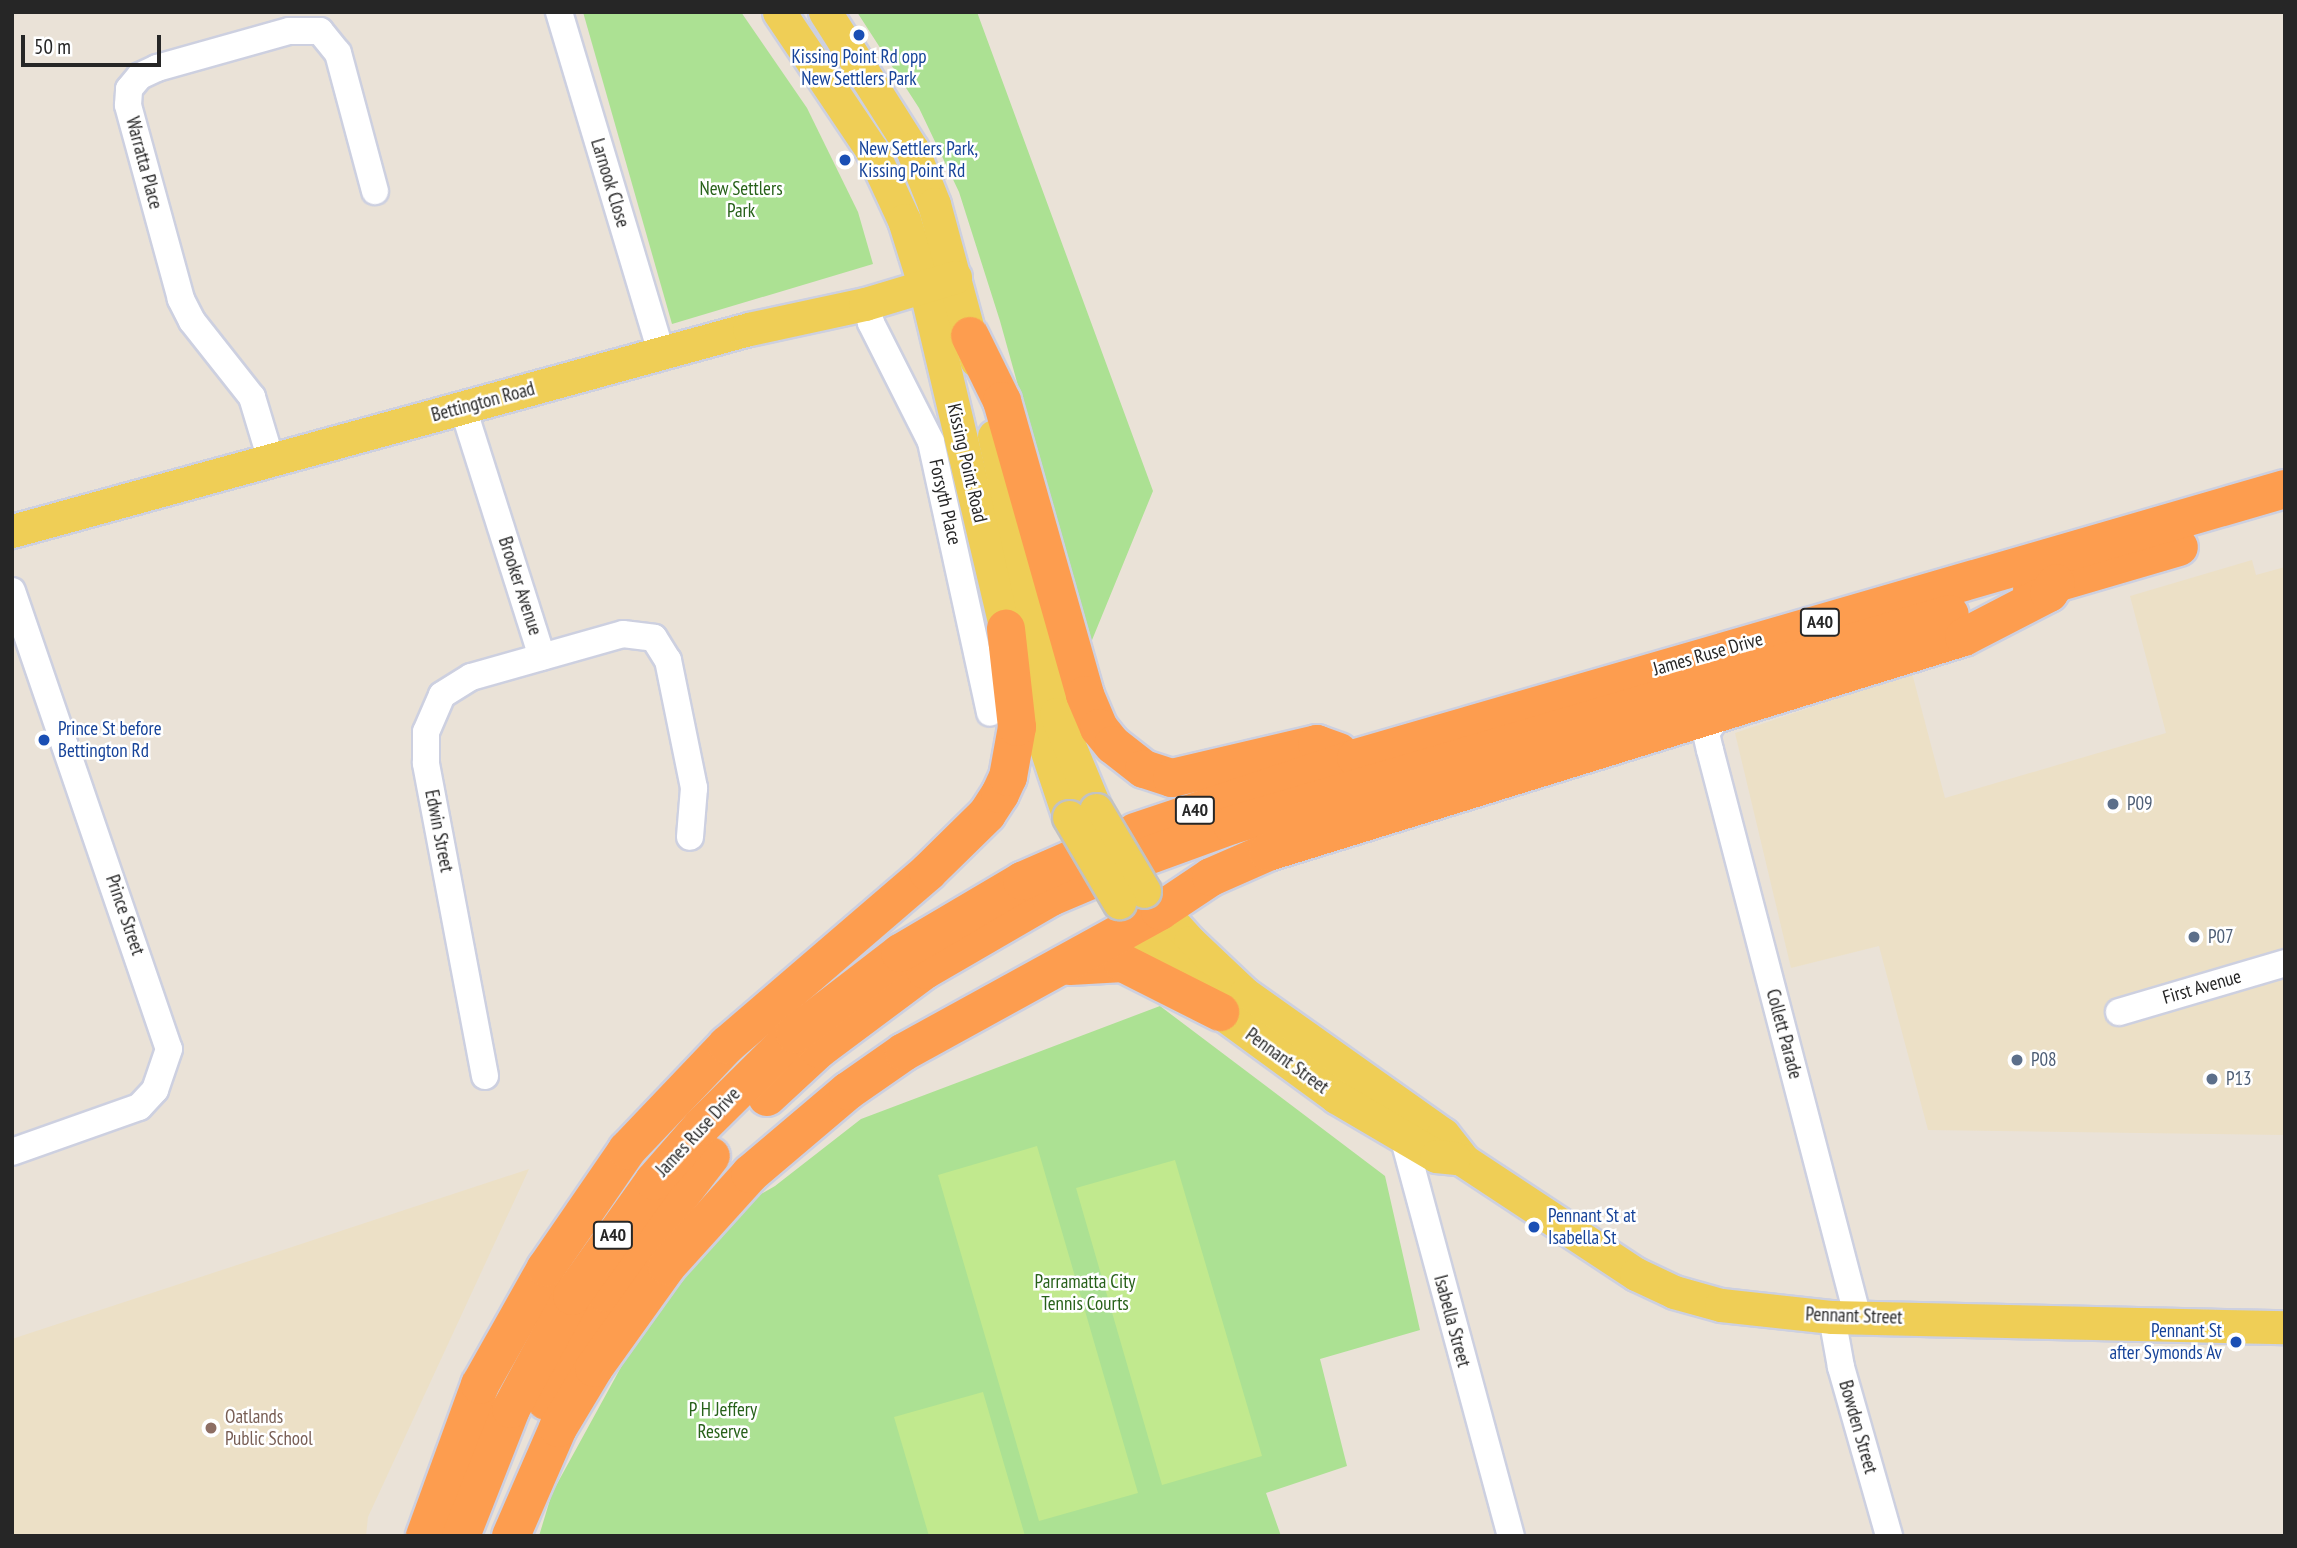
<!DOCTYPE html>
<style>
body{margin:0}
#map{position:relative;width:2297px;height:1548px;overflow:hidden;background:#eae2d7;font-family:"PT Sans Narrow",sans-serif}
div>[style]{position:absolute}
.education>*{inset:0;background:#ece0c6}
.green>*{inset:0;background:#ace193}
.pitch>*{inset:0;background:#c1e98e}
.roads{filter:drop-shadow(2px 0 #cdd0e0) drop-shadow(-2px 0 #cdd0e0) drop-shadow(0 2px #cdd0e0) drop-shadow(0 -2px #cdd0e0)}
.minor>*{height:26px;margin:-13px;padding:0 13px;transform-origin:13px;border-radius:13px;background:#fff}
.major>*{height:33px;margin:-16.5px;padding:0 16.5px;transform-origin:16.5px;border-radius:16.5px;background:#efce56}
.highway>*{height:38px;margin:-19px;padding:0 19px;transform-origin:19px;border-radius:19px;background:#fd9d4f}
.bridges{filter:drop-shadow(2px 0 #c2c2c2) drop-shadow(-2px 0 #c2c2c2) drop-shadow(0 2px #c2c2c2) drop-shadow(0 -2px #c2c2c2)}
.major-bridge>*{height:33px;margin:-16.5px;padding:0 16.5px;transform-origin:16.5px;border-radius:16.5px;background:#efce56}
.dots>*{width:19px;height:19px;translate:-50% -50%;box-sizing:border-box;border:4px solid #fff;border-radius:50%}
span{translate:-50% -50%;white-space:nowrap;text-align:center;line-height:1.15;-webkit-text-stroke:5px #fff;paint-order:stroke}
.shield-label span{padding:2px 5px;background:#fff;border:2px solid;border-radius:5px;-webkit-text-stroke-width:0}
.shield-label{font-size:18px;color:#262626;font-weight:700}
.transit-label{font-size:19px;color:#164399}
.left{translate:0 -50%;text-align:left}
.right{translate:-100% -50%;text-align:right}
.street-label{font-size:19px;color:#262626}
.park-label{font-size:19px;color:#276119}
.service-label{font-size:19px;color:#4e5e75}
.education-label{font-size:19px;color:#785e54}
.frame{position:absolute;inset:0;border:14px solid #262626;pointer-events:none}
.scale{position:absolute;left:21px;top:35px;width:140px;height:32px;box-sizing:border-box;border:4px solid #262626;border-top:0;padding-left:9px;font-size:21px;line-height:24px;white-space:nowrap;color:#262626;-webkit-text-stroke:5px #fff;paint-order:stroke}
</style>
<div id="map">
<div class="education">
<i style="clip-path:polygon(2252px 560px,2256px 575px,2285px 567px,2285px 1135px,1928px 1130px,1879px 946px,1791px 968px,1735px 733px,1912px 673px,1945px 798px,2166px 733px,2130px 596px)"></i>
<i style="clip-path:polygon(529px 1169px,368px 1517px,366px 1536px,12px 1536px,12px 1339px)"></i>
</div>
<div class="green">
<i style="clip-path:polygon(583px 12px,741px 12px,807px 108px,858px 212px,873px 264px,672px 324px)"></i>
<i style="clip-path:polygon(857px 12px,977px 12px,1153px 491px,1090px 645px,1000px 321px,959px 192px,919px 108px)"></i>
<i style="clip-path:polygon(1160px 1006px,1385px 1176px,1420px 1330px,1320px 1359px,1347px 1466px,1266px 1493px,1281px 1536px,539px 1536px,552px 1493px,637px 1338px,731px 1211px,775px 1186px,861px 1119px)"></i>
</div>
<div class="pitch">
<i style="clip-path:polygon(1037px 1146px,1138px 1493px,1039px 1521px,938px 1175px)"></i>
<i style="clip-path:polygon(1175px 1160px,1262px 1456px,1162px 1485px,1076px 1188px)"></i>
<i style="clip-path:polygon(983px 1392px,1025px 1536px,929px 1536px,894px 1417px)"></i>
</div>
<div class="roads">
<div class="minor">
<i style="left:559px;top:12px;width:356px;rotate:73.3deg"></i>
<i style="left:865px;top:304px;width:20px;rotate:72deg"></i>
<i style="left:871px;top:323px;width:133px;rotate:63.2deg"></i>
<i style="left:931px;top:442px;width:277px;rotate:77.7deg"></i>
<i style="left:463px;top:408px;width:261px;rotate:72.4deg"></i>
<i style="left:271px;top:460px;width:66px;rotate:-106.8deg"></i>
<i style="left:252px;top:397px;width:97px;rotate:-128.3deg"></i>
<i style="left:192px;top:321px;width:25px;rotate:-117deg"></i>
<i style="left:181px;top:299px;width:201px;rotate:-105.3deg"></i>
<i style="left:128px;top:105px;width:16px;rotate:-86deg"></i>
<i style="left:129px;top:89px;width:17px;rotate:-50deg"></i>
<i style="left:140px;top:76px;width:19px;rotate:-25deg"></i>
<i style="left:157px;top:68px;width:137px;rotate:-15.7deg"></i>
<i style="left:289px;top:31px;width:31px"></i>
<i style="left:320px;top:31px;width:28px;rotate:51deg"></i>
<i style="left:338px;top:53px;width:143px;rotate:75deg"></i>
<i style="left:12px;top:591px;width:484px;rotate:71.1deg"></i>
<i style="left:169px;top:1049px;width:43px;rotate:108.9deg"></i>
<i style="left:155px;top:1090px;width:23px;rotate:133deg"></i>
<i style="left:139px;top:1107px;width:135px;rotate:160.5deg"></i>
<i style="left:1721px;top:711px;width:27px;rotate:124deg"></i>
<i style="left:1706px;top:733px;width:17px;rotate:77deg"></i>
<i style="left:1710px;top:750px;width:587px;rotate:75.4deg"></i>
<i style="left:2119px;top:1012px;width:173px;rotate:-16.4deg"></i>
<i style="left:485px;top:1076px;width:319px;rotate:-100.7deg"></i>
<i style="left:426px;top:763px;width:31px;rotate:-90deg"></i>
<i style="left:426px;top:732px;width:40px;rotate:-66.6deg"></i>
<i style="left:442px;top:695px;width:34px;rotate:-32deg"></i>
<i style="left:471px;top:677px;width:158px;rotate:-15.8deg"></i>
<i style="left:623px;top:634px;width:31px;rotate:7deg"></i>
<i style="left:654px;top:638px;width:26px;rotate:58deg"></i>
<i style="left:668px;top:660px;width:131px;rotate:78.5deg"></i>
<i style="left:694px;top:788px;width:49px;rotate:94.7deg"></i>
<i style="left:1400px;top:1125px;width:426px;rotate:74.9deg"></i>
<i style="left:1832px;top:1317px;width:51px;rotate:79.8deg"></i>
<i style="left:1841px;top:1367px;width:176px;rotate:74.1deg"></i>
</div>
<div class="major">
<i style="left:779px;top:12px;width:165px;rotate:56.1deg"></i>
<i style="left:871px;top:149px;width:78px;rotate:65.1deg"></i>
<i style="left:904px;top:220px;width:70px;rotate:72.6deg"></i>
<i style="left:925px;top:287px;width:351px;rotate:76.7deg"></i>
<i style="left:1006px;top:629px;width:198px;rotate:71.5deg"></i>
<i style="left:825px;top:12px;width:162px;rotate:57.6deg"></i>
<i style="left:912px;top:149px;width:59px;rotate:68.2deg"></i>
<i style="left:934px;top:204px;width:162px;rotate:74.9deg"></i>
<i style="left:994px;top:436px;width:285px;rotate:77.4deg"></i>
<i style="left:1056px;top:714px;width:104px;rotate:67.4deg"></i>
<i style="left:12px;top:531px;width:764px;rotate:-15.33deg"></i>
<i style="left:749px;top:329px;width:119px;rotate:-12.2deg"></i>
<i style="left:865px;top:304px;width:94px;rotate:-16.7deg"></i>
<i style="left:1144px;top:891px;width:69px;rotate:48deg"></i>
<i style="left:1190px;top:942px;width:76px;rotate:43.4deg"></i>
<i style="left:1245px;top:994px;width:242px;rotate:35.3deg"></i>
<i style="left:1443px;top:1134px;width:33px;rotate:52deg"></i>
<i style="left:1463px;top:1160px;width:207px;rotate:33.4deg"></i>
<i style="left:1636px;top:1274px;width:42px;rotate:25.3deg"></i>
<i style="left:1674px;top:1292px;width:49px;rotate:15.5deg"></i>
<i style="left:1721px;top:1305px;width:112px;rotate:6.2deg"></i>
<i style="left:1832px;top:1317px;width:453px;rotate:1.3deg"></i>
<i style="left:1120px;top:904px;width:53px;rotate:51.8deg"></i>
<i style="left:1153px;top:946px;width:94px;rotate:44.6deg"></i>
<i style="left:1220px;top:1012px;width:144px;rotate:36.2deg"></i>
<i style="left:1336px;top:1097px;width:116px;rotate:30.5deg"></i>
<i style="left:1436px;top:1156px;width:18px;rotate:6deg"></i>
</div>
<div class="highway">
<i style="left:970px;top:336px;width:72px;rotate:63.8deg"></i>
<i style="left:1002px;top:401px;width:305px;rotate:74.2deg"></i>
<i style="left:1085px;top:695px;width:36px;rotate:67deg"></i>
<i style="left:1099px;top:728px;width:22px;rotate:51deg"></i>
<i style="left:1113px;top:745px;width:39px;rotate:38deg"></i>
<i style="left:1144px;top:769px;width:29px;rotate:18deg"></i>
<i style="left:1172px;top:778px;width:149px;rotate:-13.2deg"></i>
<i style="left:1317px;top:744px;width:23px;rotate:20deg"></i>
<i style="left:2032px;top:590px;width:153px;rotate:-16.3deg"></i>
<i style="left:1135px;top:832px;width:233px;rotate:-18.5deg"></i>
<i style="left:1356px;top:758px;width:967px;rotate:-16.15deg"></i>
<i style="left:1150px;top:855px;width:87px;rotate:-20.1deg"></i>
<i style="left:1232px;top:825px;width:748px;rotate:-16.38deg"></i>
<i style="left:1070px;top:966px;width:53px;rotate:-3.2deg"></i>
<i style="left:1123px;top:963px;width:109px;rotate:26.8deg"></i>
<i style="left:767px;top:1097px;width:71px;rotate:-42.7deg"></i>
<i style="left:819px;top:1049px;width:132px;rotate:-36.7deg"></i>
<i style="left:925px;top:970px;width:146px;rotate:-30.1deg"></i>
<i style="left:1051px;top:897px;width:43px;rotate:-23deg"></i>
<i style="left:546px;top:1401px;width:123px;rotate:-61.4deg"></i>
<i style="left:605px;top:1293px;width:173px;rotate:-52.3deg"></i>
<i style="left:425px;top:1536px;width:161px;rotate:-70deg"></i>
<i style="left:480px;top:1385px;width:134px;rotate:-60.6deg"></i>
<i style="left:546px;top:1268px;width:143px;rotate:-55.5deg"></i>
<i style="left:627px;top:1150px;width:145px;rotate:-46.4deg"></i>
<i style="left:727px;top:1045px;width:265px;rotate:-40.7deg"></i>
<i style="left:928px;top:872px;width:83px;rotate:-44.5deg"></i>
<i style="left:987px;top:814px;width:24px;rotate:-57deg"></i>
<i style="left:1000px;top:794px;width:19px;rotate:-65deg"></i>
<i style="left:1008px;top:777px;width:51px;rotate:-79.8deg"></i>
<i style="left:1017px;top:727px;width:99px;rotate:-96.4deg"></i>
<i style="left:461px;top:1536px;width:136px;rotate:-68.5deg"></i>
<i style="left:511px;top:1409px;width:128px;rotate:-61.6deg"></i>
<i style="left:572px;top:1296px;width:141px;rotate:-54.5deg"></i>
<i style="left:654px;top:1181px;width:73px;rotate:-48.9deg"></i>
<i style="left:702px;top:1126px;width:131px;rotate:-44.7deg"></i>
<i style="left:795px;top:1034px;width:133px;rotate:-37.6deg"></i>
<i style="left:900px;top:953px;width:142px;rotate:-30.5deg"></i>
<i style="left:1022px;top:881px;width:60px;rotate:-23.6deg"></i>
<i style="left:511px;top:1536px;width:118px;rotate:-66.5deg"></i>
<i style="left:558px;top:1428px;width:70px;rotate:-59deg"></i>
<i style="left:594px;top:1368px;width:125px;rotate:-54.4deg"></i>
<i style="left:667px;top:1266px;width:124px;rotate:-47.9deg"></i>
<i style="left:750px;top:1174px;width:128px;rotate:-40.3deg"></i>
<i style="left:848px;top:1091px;width:68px;rotate:-34.9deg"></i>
<i style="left:904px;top:1052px;width:292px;rotate:-28.8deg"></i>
<i style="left:1160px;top:911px;width:61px;rotate:-33.7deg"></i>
<i style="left:1211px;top:877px;width:62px;rotate:-23.7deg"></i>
<i style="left:1268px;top:852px;width:728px;rotate:-17.17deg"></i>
<i style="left:1964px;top:637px;width:96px;rotate:-27.4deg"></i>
<i style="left:2049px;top:593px;width:12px;rotate:-55deg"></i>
</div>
</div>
<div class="bridges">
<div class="major-bridge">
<i style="left:1096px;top:810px;width:94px;rotate:59.3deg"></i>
<i style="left:1069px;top:817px;width:99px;rotate:59.5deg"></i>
</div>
</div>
<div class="dots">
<i style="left:859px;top:35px;background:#1a4fb4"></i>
<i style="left:845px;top:160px;background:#1a4fb4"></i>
<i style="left:44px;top:740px;background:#1a4fb4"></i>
<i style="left:2113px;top:804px;background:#5c6f8a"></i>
<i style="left:2194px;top:937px;background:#5c6f8a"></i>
<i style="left:2017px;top:1060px;background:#5c6f8a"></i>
<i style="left:2212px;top:1079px;background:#5c6f8a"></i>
<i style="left:1534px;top:1227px;background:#1a4fb4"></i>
<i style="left:2236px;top:1342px;background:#1a4fb4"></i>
<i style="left:211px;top:1428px;background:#8d6e63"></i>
</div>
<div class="shield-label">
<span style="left:1820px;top:622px">A40</span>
<span style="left:1195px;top:810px">A40</span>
<span style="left:613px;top:1235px">A40</span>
</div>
<div class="transit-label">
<span style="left:859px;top:68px">Kissing Point Rd opp<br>New Settlers Park</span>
<span class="left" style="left:859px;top:160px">New Settlers Park,<br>Kissing Point Rd</span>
<span class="left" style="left:58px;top:740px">Prince St before<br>Bettington Rd</span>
<span class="left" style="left:1548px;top:1227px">Pennant St at<br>Isabella St</span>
<span class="right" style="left:2222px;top:1342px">Pennant St<br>after Symonds Av</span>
</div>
<div class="street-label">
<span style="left:144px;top:163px;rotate:75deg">Warratta Place</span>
<span style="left:610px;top:183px;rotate:73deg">Larnook Close</span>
<span style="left:483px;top:402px;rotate:-15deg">Bettington Road</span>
<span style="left:967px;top:463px;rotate:77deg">Kissing Point Road</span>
<span style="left:945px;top:502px;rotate:77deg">Forsyth Place</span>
<span style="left:520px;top:586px;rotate:72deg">Brooker Avenue</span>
<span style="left:1708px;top:654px;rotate:-16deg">James Ruse Drive</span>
<span style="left:439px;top:831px;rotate:79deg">Edwin Street</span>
<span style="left:125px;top:915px;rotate:71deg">Prince Street</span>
<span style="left:2202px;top:987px;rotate:-16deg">First Avenue</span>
<span style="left:1784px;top:1034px;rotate:75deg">Collett Parade</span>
<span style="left:1287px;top:1061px;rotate:36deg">Pennant Street</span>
<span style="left:698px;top:1132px;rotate:-47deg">James Ruse Drive</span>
<span style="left:1854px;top:1316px;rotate:2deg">Pennant Street</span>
<span style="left:1452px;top:1321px;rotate:75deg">Isabella Street</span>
<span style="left:1858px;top:1427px;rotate:74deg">Bowden Street</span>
</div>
<div class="park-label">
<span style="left:741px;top:200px">New Settlers<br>Park</span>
<span style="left:1085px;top:1293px">Parramatta City<br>Tennis Courts</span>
<span style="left:723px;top:1421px">P H Jeffery<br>Reserve</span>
</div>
<div class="service-label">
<span class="left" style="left:2127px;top:804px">P09</span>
<span class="left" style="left:2208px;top:937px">P07</span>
<span class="left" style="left:2031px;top:1060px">P08</span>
<span class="left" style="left:2226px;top:1079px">P13</span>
</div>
<div class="education-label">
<span class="left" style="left:225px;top:1428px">Oatlands<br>Public School</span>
</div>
<div class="frame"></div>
<div class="scale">50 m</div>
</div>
